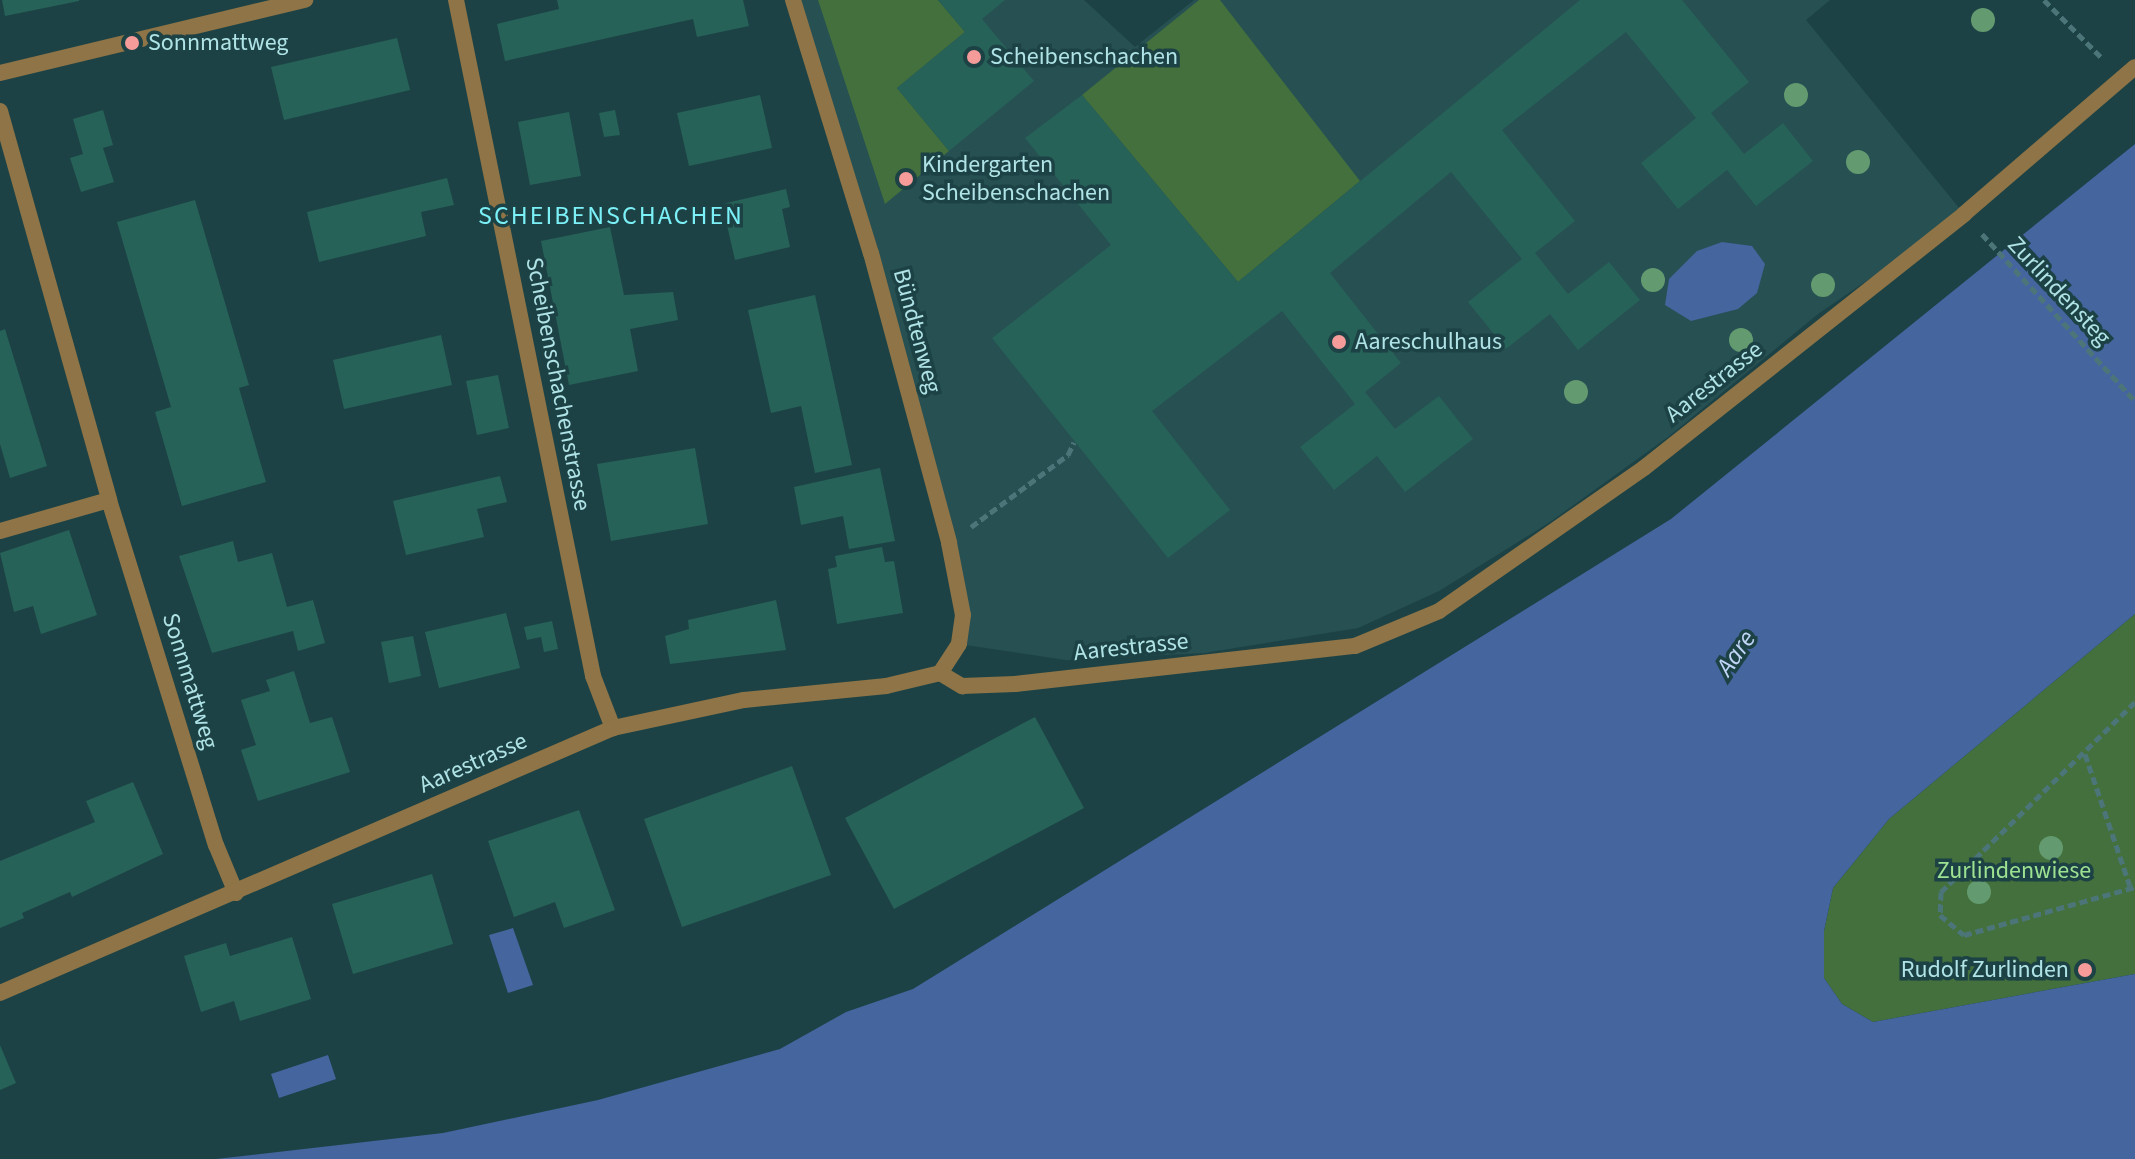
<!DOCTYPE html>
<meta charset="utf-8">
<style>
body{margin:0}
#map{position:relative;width:2135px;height:1159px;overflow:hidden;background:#1d4245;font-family:"Source Sans 3",sans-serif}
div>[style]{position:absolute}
.built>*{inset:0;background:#275053}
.green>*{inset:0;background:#43703c}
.water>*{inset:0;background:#44659e}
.building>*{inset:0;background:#266258}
.path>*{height:5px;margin-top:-2.5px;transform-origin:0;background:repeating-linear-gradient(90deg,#4b7578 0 8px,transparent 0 12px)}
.street>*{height:16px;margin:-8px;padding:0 8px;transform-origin:8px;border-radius:8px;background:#8e7446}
.trees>*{width:24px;height:24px;margin:-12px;border-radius:50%;background:#639a6f}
.dots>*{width:22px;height:22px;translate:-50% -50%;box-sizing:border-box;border:4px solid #1d4245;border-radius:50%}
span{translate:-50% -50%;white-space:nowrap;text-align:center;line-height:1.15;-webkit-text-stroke:7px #1d4245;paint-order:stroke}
.poi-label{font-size:24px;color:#afe3e6}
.left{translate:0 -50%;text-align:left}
.right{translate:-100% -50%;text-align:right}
.street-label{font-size:24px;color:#afe3e6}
.park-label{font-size:24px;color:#9de292}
.neighbourhood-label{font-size:26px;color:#7bf0f7;letter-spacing:2px}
.water-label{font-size:26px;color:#c1d5f7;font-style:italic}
</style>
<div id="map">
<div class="built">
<i style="clip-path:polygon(793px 0,1084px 0,1135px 47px,1194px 0,1830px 0,1806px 20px,1964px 214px,1818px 314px,1668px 437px,1550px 522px,1439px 591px,1358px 628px,1204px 653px,1066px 660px,959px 644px,963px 615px)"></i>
</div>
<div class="green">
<i style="clip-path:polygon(818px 0,938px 0,965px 32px,897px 88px,949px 151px,885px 204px)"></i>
<i style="clip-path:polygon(1199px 0,1220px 0,1360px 181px,1238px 282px,1082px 95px)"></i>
<i style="clip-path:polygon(2135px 614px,2135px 974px,1873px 1022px,1842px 1004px,1824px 978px,1824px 931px,1833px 888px,1889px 819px)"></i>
</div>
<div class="water">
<i style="clip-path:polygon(2135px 144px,2135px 614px,1889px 819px,1833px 888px,1824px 931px,1824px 978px,1842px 1004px,1873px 1022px,2135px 974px,2135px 1159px,216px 1159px,443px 1133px,598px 1100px,780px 1049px,846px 1012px,913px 989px,1671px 519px)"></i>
<i style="clip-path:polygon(1722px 242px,1752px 246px,1765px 264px,1757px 293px,1738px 309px,1691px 321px,1665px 305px,1669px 279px,1697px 251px)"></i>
<i style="clip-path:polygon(513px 928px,533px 985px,508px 993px,489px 935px)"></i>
<i style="clip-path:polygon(328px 1055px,336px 1079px,279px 1098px,271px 1074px)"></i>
</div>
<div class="building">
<i style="clip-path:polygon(2px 0,79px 0,79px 1px,5px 16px)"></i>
<i style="clip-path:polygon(557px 0,743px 0,749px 26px,697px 37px,693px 19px,505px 61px,497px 24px,559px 9px)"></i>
<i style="clip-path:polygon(938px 0,1005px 0,982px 19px,1034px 81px,949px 151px,897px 88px,965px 32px)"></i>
<i style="clip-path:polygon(1580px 0,1682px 0,1749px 82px,1711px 113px,1744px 154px,1783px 123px,1813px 161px,1756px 206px,1727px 170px,1678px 209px,1641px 163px,1696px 118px,1626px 32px,1502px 130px,1575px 221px,1535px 253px,1568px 294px,1609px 262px,1640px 300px,1578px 350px,1550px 314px,1506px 349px,1468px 302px,1522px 259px,1451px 172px,1330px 273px,1401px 363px,1365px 392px,1395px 429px,1439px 396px,1473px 439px,1405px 492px,1377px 456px,1334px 490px,1300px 447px,1355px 404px,1282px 311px,1152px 411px,1230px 510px,1168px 558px,992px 338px,1111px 245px,1025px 138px,1082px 95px,1238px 282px)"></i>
<i style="clip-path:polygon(397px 38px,410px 90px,284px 120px,271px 67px)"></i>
<i style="clip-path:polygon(760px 95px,772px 148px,689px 166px,677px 113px)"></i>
<i style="clip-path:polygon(103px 110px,113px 145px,103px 148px,114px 182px,81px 192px,70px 158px,83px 154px,73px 119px)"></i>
<i style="clip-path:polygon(615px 110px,620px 135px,604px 137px,599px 113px)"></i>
<i style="clip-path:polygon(569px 112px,581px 176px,530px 185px,518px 122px)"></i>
<i style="clip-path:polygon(447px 178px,454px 205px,421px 212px,426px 236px,319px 262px,307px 212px)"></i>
<i style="clip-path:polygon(786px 189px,790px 207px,782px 209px,790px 247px,735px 260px,722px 204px)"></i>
<i style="clip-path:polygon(195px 200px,249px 385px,239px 388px,266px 482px,182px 506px,155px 412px,171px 407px,117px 222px)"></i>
<i style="clip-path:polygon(610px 227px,624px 295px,673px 292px,678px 320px,630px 329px,638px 371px,569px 385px,541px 241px)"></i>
<i style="clip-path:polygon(815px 295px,852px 465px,815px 473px,801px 406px,771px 413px,748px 310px)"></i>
<i style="clip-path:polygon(5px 329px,47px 466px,10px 478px,0 444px,0 331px)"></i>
<i style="clip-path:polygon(441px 335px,452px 385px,344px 409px,333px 360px)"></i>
<i style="clip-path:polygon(498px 375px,509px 428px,477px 435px,466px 381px)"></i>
<i style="clip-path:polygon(695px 448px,708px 524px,611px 541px,597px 464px)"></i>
<i style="clip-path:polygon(880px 468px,895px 541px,849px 549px,843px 516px,801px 525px,794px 487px)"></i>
<i style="clip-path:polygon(500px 476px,507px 502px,477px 509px,484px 537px,406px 555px,393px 501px)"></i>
<i style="clip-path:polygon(69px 530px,97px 615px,41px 634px,33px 606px,14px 612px,0 553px)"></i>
<i style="clip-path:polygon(233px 541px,238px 562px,272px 553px,287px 607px,313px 600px,325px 643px,298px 651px,293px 631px,212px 653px,179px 556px)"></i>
<i style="clip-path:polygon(882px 547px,885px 562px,894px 561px,903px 613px,837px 624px,828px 569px,837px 567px,835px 556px)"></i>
<i style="clip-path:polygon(776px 600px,786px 650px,670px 664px,665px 636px,689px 629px,688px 620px)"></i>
<i style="clip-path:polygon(506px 613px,520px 668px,439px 688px,425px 632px)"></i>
<i style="clip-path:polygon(552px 621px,558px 649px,544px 652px,541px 637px,527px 640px,524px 627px)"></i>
<i style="clip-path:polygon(413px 636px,421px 676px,389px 683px,381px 642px)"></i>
<i style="clip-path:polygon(294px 671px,310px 723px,332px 717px,350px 772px,258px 801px,241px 750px,256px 745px,241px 700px,270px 691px,266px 680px)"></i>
<i style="clip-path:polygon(1035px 717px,1084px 808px,894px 909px,845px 818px)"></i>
<i style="clip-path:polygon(792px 766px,831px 875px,682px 927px,644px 819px)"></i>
<i style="clip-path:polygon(133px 782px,163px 854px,72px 897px,70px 892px,22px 913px,24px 918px,0 928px,0 861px,95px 822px,86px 801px)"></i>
<i style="clip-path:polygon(579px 810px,615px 910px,564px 928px,555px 902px,514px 917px,488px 841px)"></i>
<i style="clip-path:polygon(432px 874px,453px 944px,353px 974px,332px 904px)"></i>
<i style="clip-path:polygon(292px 937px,311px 999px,240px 1021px,234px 1001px,201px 1012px,184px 956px,226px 943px,230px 956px)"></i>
<i style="clip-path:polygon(0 1045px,16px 1083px,0 1090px)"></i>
</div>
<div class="path">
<i style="left:2044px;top:0;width:83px;rotate:45deg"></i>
<i style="left:1982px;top:234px;width:226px;rotate:47.5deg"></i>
<i style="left:971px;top:527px;width:121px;rotate:-36.6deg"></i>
<i style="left:1068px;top:455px;width:14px;rotate:-65deg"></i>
<i style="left:2135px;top:702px;width:272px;rotate:135.6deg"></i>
<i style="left:1941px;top:892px;width:23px;rotate:92deg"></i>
<i style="left:1940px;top:915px;width:31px;rotate:40deg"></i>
<i style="left:1964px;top:935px;width:178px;rotate:-15.7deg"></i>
<i style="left:2085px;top:754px;width:139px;rotate:71.2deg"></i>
</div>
<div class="street">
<i style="left:456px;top:0;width:690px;rotate:78.54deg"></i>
<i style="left:593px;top:676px;width:56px;rotate:69deg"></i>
<i style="left:793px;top:0;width:265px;rotate:72.9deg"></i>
<i style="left:871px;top:253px;width:300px;rotate:74.9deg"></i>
<i style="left:949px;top:543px;width:73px;rotate:79deg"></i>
<i style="left:963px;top:615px;width:29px;rotate:98deg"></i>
<i style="left:959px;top:644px;width:35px;rotate:123deg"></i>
<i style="left:0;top:73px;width:314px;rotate:-13.5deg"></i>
<i style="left:0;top:111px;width:404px;rotate:74.3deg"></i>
<i style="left:109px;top:500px;width:361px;rotate:72.8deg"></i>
<i style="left:216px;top:845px;width:52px;rotate:67.4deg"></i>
<i style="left:0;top:531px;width:113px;rotate:-15.9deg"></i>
<i style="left:940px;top:673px;width:26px;rotate:31deg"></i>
<i style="left:962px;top:686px;width:53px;rotate:-2.2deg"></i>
<i style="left:1015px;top:684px;width:342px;rotate:-6.4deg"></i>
<i style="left:1355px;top:646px;width:91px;rotate:-22.6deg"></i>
<i style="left:1439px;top:611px;width:250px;rotate:-34.9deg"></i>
<i style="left:1644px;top:468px;width:409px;rotate:-38.4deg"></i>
<i style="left:1964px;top:214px;width:225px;rotate:-40.7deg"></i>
<i style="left:0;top:993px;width:668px;rotate:-23.38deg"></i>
<i style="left:613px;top:728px;width:134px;rotate:-12.1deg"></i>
<i style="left:744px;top:700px;width:143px;rotate:-5.6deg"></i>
<i style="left:886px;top:686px;width:56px;rotate:-13.5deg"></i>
</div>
<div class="trees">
<i style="left:1983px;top:20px"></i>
<i style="left:1796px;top:95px"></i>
<i style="left:1858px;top:162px"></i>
<i style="left:1653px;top:280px"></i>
<i style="left:1823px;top:285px"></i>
<i style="left:1741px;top:340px"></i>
<i style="left:1576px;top:392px"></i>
<i style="left:2051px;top:848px"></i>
<i style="left:1979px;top:892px"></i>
</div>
<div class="dots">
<i style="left:132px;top:43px;background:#f59b99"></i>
<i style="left:974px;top:57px;background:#f59b99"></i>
<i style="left:906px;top:179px;background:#f59b99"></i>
<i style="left:1339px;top:342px;background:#f59b99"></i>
<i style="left:2085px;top:970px;background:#f59b99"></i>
</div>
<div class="poi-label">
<span class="left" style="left:148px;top:43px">Sonnmattweg</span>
<span class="left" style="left:990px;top:57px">Scheibenschachen</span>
<span class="left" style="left:922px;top:179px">Kindergarten<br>Scheibenschachen</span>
<span class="left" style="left:1355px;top:342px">Aareschulhaus</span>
<span class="right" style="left:2069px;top:970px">Rudolf Zurlinden</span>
</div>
<div class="street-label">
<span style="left:2059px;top:291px;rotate:47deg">Zurlindensteg</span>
<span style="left:917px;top:331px;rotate:75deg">Bündtenweg</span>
<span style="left:1714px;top:382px;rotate:-38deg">Aarestrasse</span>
<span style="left:558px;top:384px;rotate:79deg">Scheibenschachenstrasse</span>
<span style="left:1131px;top:647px;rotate:-6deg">Aarestrasse</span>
<span style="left:190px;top:681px;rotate:73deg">Sonnmattweg</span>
<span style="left:473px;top:763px;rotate:-24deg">Aarestrasse</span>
</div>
<div class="park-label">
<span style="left:2014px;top:871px">Zurlindenwiese</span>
</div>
<div class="neighbourhood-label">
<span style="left:611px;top:216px">SCHEIBENSCHACHEN</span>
</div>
<div class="water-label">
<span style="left:1736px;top:653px;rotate:-55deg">Aare</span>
</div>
</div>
